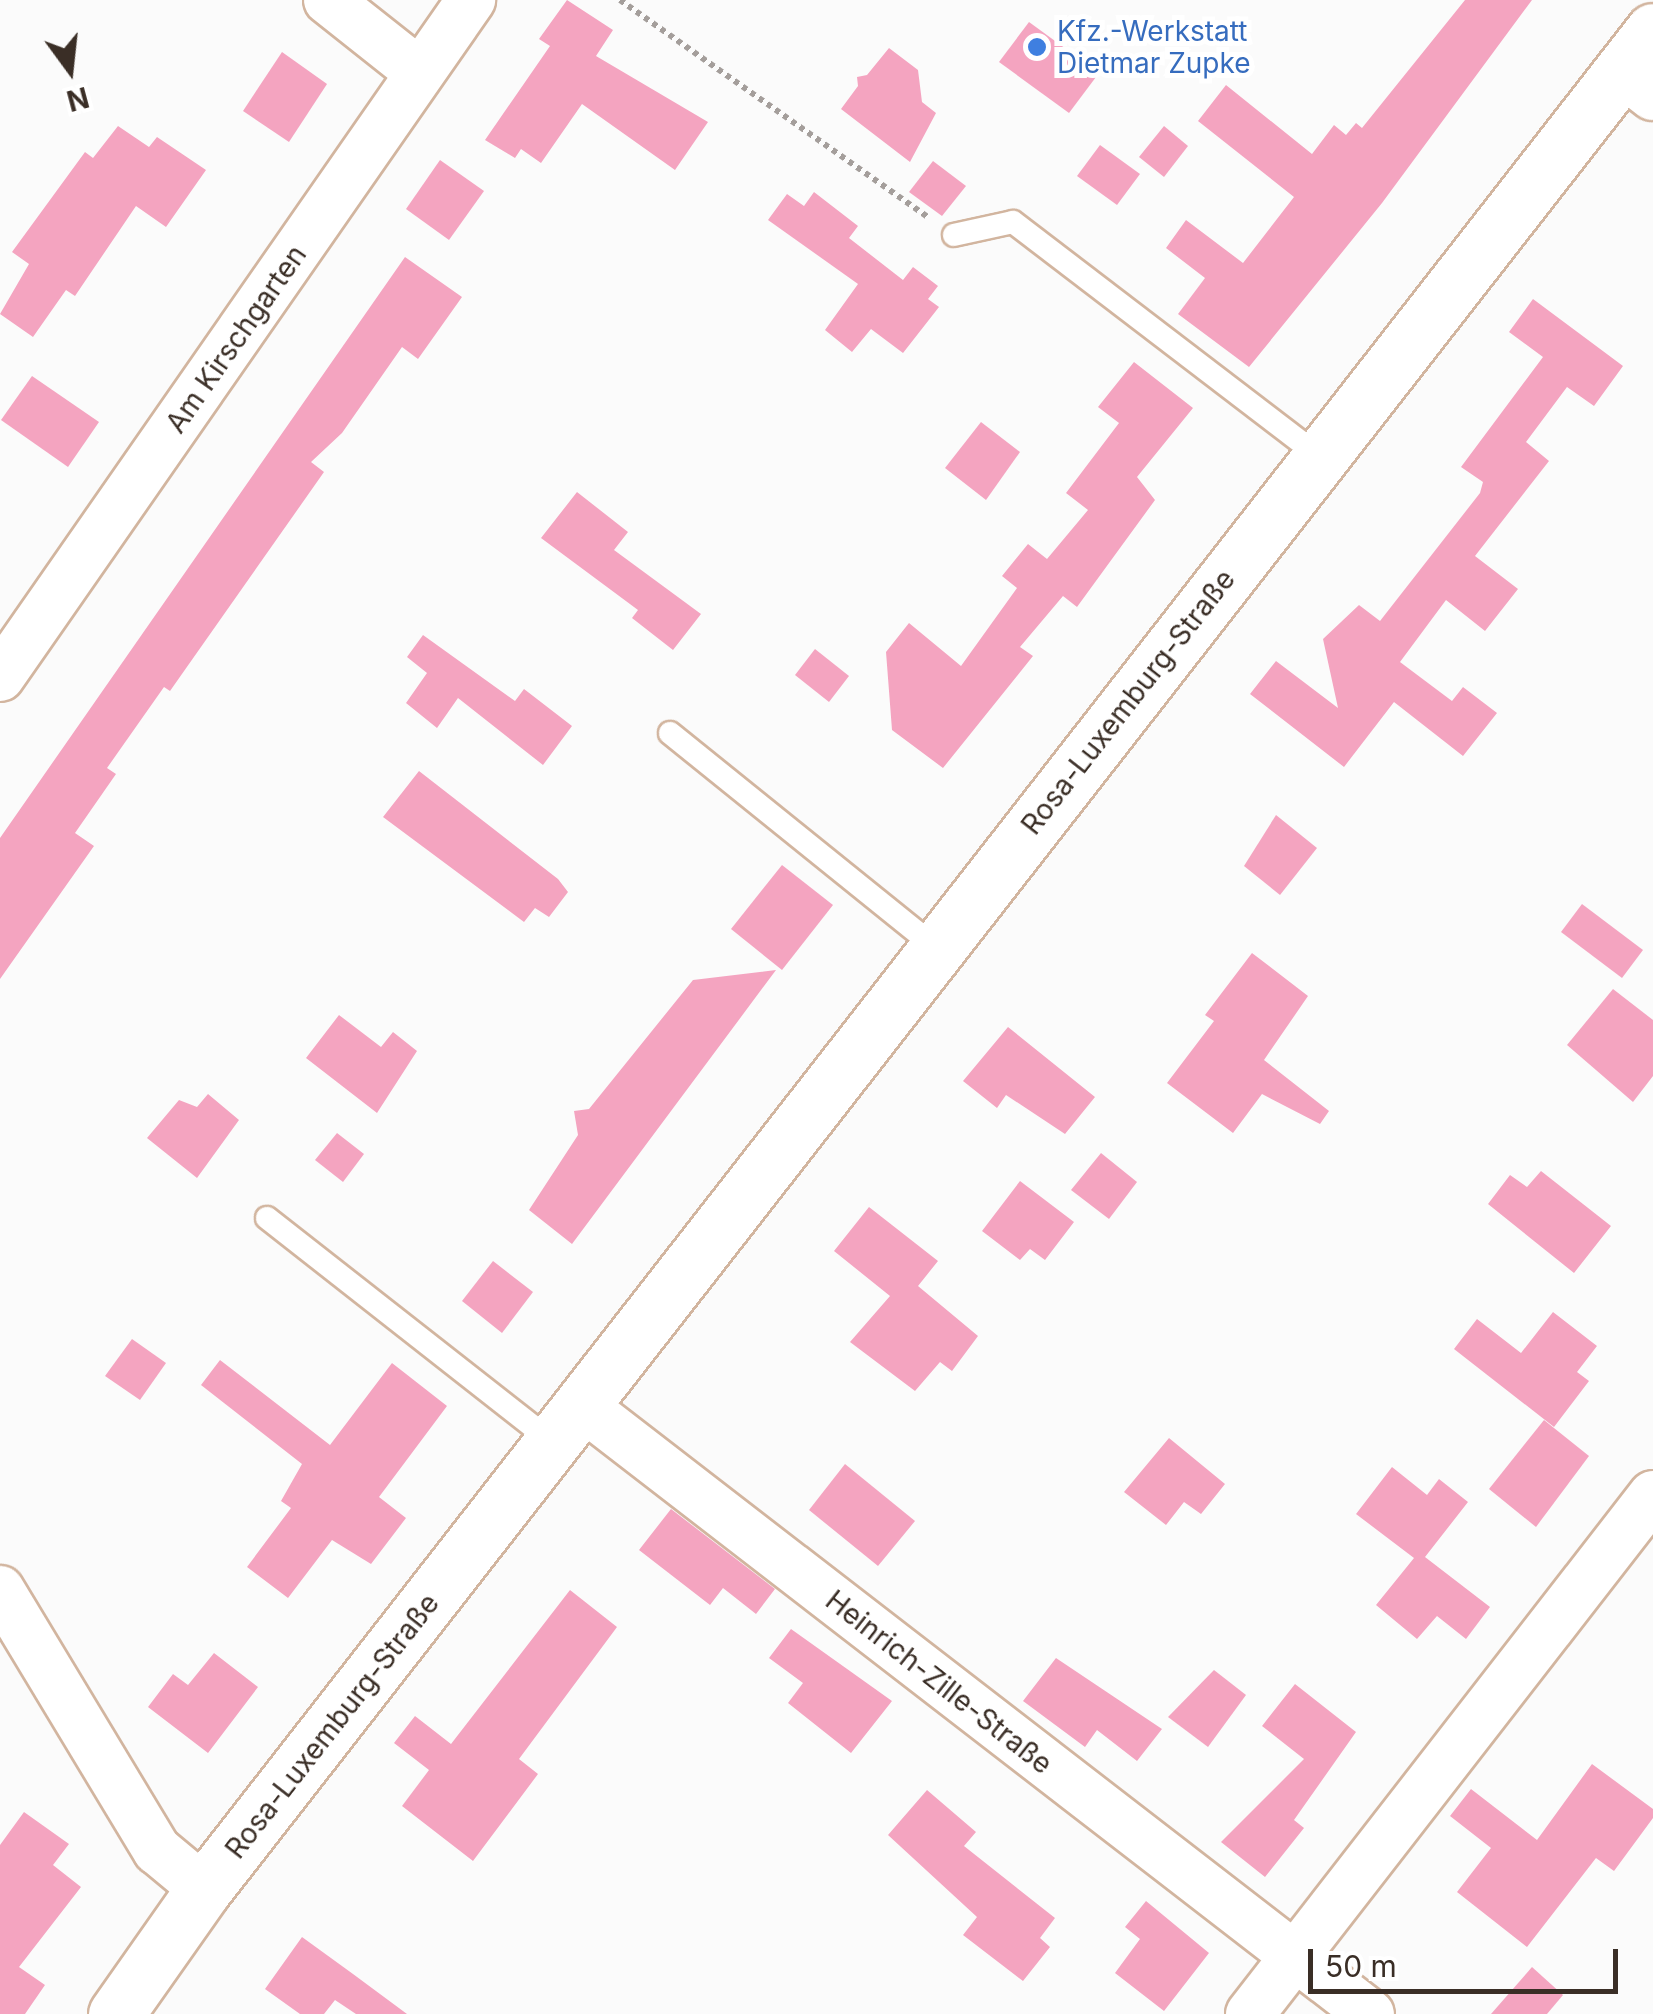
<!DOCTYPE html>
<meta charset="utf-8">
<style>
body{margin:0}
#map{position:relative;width:1653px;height:2014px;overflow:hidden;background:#fbfbfb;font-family:Inter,sans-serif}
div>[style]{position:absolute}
.building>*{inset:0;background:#f4a4c0}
.path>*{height:6px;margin-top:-3px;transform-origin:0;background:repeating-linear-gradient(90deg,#a49e9b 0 5px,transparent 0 10px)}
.roads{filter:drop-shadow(2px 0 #d2b59f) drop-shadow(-2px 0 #d2b59f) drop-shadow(0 2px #d2b59f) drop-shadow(0 -2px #d2b59f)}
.service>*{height:22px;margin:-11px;padding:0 11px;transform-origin:11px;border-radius:11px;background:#fff}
.minor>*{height:48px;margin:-24px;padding:0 24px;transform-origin:24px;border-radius:24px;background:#fff}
.tertiary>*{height:55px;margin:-27.5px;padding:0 27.5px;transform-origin:27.5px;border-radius:27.5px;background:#fff}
.dots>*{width:28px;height:28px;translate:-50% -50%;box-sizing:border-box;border:5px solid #fff;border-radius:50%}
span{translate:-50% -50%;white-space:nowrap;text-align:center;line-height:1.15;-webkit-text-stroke:10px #fff;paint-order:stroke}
.shop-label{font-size:28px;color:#366cbe}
.left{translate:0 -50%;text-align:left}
.street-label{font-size:28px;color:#3a2e26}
.north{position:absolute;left:20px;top:20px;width:100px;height:100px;-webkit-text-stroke:8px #fff;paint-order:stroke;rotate:165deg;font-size:28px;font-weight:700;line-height:40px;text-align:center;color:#3a2e26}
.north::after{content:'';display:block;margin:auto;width:35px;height:45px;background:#3a2e26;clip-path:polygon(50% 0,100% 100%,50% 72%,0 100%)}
.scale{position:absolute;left:1308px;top:1949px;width:310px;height:45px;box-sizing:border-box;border:5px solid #3a2e26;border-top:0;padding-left:12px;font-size:30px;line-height:35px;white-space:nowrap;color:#3a2e26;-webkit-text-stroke:8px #fff;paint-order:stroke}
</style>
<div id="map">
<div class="building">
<i style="clip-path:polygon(567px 0,613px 30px,596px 56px,708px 122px,675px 170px,582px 104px,541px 163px,521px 149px,515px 158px,485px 140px,550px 46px,539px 39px)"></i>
<i style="clip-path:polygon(1465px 0,1532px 0,1382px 203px,1249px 367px,1178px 314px,1205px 278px,1166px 248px,1186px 220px,1243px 263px,1294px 197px,1198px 121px,1226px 85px,1312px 154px,1334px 125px,1346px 135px,1356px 123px,1362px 128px)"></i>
<i style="clip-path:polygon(1029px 22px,1099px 73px,1069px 113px,999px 62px)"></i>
<i style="clip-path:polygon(889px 48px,918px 70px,922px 102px,936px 113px,910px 162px,841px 109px,858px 86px,857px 77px,867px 75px)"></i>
<i style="clip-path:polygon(282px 52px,327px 84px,289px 142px,243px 111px)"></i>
<i style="clip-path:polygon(118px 126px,149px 147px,157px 137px,206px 170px,166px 227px,136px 206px,75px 296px,66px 290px,33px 337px,0 314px,29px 264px,12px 252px,85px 152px,93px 158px)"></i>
<i style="clip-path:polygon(1164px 126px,1188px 146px,1164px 177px,1139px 157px)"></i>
<i style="clip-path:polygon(1100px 145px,1140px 174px,1117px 205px,1077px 176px)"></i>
<i style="clip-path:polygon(440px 160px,484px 191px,449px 240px,406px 209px)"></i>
<i style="clip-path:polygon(933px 161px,966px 186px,942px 216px,909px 192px)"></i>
<i style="clip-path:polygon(814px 192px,858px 226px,849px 238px,903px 280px,913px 267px,938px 286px,928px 299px,939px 307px,903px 353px,871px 329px,852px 352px,825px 330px,858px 284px,768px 220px,787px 194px,804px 206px)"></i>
<i style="clip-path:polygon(405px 257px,462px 297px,418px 359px,402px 347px,342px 433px,311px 462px,324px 472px,170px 691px,164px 687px,107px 768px,116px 774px,75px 833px,94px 846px,0 979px,0 838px)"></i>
<i style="clip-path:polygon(1533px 299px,1623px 366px,1594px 406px,1567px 387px,1526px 442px,1549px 461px,1475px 556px,1518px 589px,1485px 631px,1446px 600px,1400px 662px,1452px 701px,1463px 687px,1497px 713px,1463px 756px,1394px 702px,1344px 767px,1250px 694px,1276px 661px,1338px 708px,1323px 639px,1359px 605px,1380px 621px,1480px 493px,1483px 482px,1461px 467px,1543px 357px,1509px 332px)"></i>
<i style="clip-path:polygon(1134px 362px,1193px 408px,1137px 477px,1155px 500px,1077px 607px,1063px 596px,1020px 647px,1033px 656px,943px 768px,892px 730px,886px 652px,909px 623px,961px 666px,1017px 588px,1002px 576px,1028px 544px,1047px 559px,1088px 510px,1066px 493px,1119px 423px,1098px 407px)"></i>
<i style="clip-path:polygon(32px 376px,99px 422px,68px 467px,1px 420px)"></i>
<i style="clip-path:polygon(981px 422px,1020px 452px,986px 500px,945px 468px)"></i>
<i style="clip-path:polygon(577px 492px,628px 532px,614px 550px,701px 614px,673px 650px,632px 618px,638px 610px,541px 538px)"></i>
<i style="clip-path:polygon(423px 635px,515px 701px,524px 689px,572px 726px,543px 765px,458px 698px,437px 728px,406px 703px,427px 673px,407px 657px)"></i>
<i style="clip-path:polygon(815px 649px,849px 676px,829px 702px,795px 675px)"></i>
<i style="clip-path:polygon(419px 771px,558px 879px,568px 892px,549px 917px,535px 908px,524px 922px,383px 817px)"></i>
<i style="clip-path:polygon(1276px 815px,1317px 848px,1280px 895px,1244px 866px)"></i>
<i style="clip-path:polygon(782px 865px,833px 905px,782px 970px,731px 929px)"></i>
<i style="clip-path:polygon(1582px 904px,1643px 950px,1622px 978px,1561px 932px)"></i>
<i style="clip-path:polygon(1252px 953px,1308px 996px,1264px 1060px,1329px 1111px,1320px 1124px,1262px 1094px,1233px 1133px,1167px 1083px,1214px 1021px,1205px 1015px)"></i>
<i style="clip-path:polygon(776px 970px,572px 1244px,529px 1210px,578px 1135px,574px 1111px,589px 1109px,693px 980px)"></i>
<i style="clip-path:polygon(1613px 989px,1653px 1020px,1653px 1076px,1633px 1102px,1567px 1045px)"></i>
<i style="clip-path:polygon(339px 1015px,381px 1047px,393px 1032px,417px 1051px,377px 1113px,306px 1058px)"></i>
<i style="clip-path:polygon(1008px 1027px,1095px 1097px,1065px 1134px,1006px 1095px,997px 1108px,963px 1081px)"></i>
<i style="clip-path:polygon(208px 1094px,239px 1120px,197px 1178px,147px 1138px,179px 1100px,197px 1107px)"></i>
<i style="clip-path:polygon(337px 1133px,364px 1154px,343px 1182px,315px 1160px)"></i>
<i style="clip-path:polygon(1101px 1153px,1137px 1182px,1109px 1219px,1071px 1190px)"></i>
<i style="clip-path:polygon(1541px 1171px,1611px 1226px,1574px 1273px,1488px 1204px,1510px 1175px,1527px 1187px)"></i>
<i style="clip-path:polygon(1020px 1181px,1074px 1222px,1045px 1260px,1030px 1249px,1020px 1260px,982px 1231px)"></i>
<i style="clip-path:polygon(869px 1207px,938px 1261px,918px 1286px,978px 1336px,952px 1371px,940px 1362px,915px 1391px,850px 1342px,890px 1296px,834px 1251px)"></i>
<i style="clip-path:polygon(493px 1261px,533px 1292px,502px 1333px,462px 1301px)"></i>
<i style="clip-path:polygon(1553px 1312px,1597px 1346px,1577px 1372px,1589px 1381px,1554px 1427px,1454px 1349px,1477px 1319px,1521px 1353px)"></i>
<i style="clip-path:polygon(132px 1339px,166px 1363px,140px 1400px,105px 1376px)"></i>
<i style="clip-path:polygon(220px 1360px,330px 1445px,392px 1363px,447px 1406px,379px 1497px,406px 1518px,371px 1564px,332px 1540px,288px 1598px,247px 1567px,291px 1508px,281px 1501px,302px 1464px,201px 1385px)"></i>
<i style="clip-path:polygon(1544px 1420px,1589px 1456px,1536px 1527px,1489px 1489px)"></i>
<i style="clip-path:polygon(1169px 1438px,1225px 1484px,1201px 1514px,1184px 1502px,1166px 1525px,1124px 1492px)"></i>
<i style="clip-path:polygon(845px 1464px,915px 1521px,878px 1566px,809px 1510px)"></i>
<i style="clip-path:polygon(1392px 1467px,1427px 1495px,1439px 1479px,1468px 1502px,1425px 1557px,1490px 1607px,1466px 1639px,1437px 1616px,1417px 1639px,1376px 1605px,1414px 1558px,1356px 1514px)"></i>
<i style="clip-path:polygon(671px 1509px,775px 1589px,756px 1614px,723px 1588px,710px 1605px,639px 1550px)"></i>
<i style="clip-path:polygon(570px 1590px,617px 1627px,519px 1759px,538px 1774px,473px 1861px,402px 1806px,429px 1770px,394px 1743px,415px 1716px,451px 1744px)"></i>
<i style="clip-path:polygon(791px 1629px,892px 1701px,851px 1753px,788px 1703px,803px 1683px,769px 1658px)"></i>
<i style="clip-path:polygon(214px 1653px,258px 1687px,208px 1753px,148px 1707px,173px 1674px,188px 1685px)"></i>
<i style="clip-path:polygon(1056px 1658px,1162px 1729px,1137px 1761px,1097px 1730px,1085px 1747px,1023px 1701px)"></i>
<i style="clip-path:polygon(1214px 1670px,1246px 1695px,1208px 1747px,1168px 1717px)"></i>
<i style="clip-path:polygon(1295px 1684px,1356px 1732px,1294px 1820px,1304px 1828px,1265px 1877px,1221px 1842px,1304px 1759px,1262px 1726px)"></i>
<i style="clip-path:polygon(1592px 1764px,1653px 1809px,1653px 1818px,1614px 1871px,1596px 1858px,1527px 1947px,1457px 1892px,1491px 1848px,1450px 1816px,1471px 1789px,1537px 1840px)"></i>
<i style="clip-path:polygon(927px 1790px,976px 1832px,964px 1846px,1055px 1918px,1040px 1938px,1050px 1947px,1023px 1981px,963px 1935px,977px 1917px,888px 1835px)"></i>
<i style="clip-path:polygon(24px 1812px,69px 1844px,53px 1865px,81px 1887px,19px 1967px,45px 1985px,25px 2014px,0 2014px,0 1845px)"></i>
<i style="clip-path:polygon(1146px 1901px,1209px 1953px,1164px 2011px,1115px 1973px,1140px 1939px,1125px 1927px)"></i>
<i style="clip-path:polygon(302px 1937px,353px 1974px,407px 2014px,356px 2014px,335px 2000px,324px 2014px,300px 2014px,265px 1989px)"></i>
<i style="clip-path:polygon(1532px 1967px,1563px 1995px,1547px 2014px,1491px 2014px)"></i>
</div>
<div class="path">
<i style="left:620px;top:0;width:377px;rotate:35.2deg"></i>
</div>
<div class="roads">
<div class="service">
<i style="left:954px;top:235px;width:60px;rotate:-12.4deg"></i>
<i style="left:1013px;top:222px;width:385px;rotate:37.4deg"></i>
<i style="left:670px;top:733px;width:342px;rotate:38.9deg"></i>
<i style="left:267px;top:1218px;width:365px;rotate:38.1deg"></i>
</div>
<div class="minor">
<i style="left:328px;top:0;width:117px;rotate:38.4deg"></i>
<i style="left:1622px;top:72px;width:39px;rotate:38deg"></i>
<i style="left:0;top:677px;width:825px;rotate:-55.17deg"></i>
<i style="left:584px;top:1407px;width:993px;rotate:37.68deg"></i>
<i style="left:0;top:1590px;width:304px;rotate:58.9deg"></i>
<i style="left:157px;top:1850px;width:61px;rotate:39.7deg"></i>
<i style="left:1250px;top:2014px;width:657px;rotate:-52.17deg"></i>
</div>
<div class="tertiary">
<i style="left:116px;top:2014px;width:153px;rotate:-54.9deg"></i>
<i style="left:204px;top:1889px;width:2356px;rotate:-52.05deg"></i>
</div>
</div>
<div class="dots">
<i style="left:1037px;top:47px;background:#3f7fe0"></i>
</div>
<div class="shop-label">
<span class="left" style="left:1057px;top:47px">Kfz.-Werkstatt<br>Dietmar Zupke</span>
</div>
<div class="street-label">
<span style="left:236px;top:339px;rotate:-55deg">Am Kirschgarten</span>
<span style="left:1128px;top:702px;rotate:-52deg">Rosa-Luxemburg-Straße</span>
<span style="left:939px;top:1682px;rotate:38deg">Heinrich-Zille-Straße</span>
<span style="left:332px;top:1726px;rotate:-52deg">Rosa-Luxemburg-Straße</span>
</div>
<div class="north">N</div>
<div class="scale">50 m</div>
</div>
